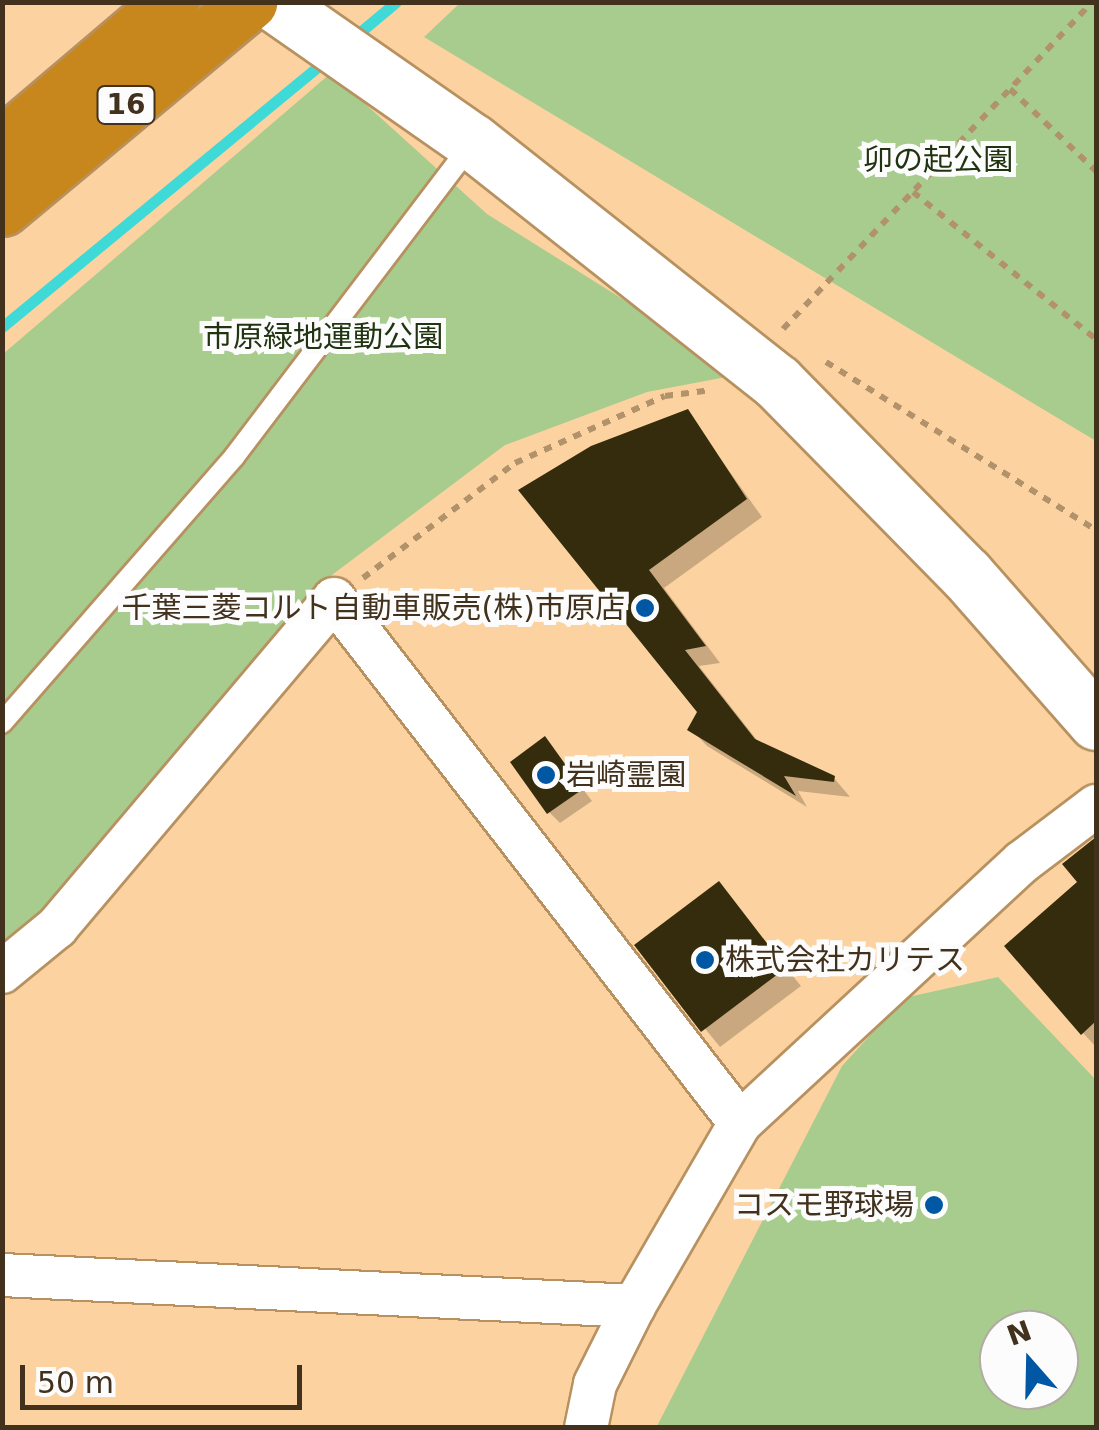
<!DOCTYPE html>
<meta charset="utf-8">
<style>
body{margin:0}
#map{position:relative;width:1099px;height:1430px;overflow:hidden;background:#fcd3a0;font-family:"DejaVu Sans","Noto Sans JP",sans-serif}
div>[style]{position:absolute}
.green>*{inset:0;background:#a7cc8d}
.shadow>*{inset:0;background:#0003}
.stream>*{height:11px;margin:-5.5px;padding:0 5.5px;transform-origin:5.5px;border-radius:5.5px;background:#3fdad7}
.building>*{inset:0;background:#352c0d}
.path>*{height:6px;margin-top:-3px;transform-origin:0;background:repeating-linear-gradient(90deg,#b1926b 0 8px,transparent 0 16px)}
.roads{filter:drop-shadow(2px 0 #b79160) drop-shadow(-2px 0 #b79160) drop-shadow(0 2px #b79160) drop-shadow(0 -2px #b79160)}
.lane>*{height:20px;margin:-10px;padding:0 10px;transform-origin:10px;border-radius:10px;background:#fff}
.street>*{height:42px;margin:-21px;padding:0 21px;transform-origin:21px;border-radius:21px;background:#fff}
.secondary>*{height:55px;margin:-27.5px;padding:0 27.5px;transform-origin:27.5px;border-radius:27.5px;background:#fff}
.highway>*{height:55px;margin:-27.5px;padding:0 27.5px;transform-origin:27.5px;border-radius:27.5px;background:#c8871c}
.dots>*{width:28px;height:28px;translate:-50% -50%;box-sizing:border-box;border:5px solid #fcfcfc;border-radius:50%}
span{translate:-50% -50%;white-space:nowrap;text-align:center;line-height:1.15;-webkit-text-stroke:10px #fcfcfc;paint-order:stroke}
.shield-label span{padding:2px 8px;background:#fcfcfc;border:2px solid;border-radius:8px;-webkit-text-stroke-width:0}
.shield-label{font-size:28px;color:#41311d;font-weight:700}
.park-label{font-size:30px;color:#213411}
.poi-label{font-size:30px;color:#41311d}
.right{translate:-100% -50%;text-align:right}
.left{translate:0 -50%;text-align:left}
.frame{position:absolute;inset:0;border:5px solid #41311d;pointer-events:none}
.north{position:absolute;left:979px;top:1310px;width:100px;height:100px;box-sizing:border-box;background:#fcfcfc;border:2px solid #b1aba3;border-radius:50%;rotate:340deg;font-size:28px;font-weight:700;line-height:40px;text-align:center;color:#41311d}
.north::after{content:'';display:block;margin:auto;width:35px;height:45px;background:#0058a5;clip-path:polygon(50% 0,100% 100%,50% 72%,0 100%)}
.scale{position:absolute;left:20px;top:1365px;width:282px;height:45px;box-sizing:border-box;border:5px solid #41311d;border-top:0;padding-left:12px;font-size:30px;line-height:35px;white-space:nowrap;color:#41311d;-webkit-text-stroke:8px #fcfcfc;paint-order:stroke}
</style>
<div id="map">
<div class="green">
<i style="clip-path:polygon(460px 3px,1096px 3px,1096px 441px,424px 37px)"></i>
<i style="clip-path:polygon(331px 73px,487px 214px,742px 374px,647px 392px,505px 445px,320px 584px,42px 912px,3px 945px,3px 354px)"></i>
<i style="clip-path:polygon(evenodd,998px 977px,1096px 1080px,1096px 1427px,656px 1428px,842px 1066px,904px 998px,998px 977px,999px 1330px,1059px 1330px,1059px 1390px,999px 1390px,999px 1330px)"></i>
</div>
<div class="shadow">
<i style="clip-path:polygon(687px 412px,762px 517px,664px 588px,720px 663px,699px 666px,760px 744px,834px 778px,850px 797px,798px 791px,807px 807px,707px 746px,691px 729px,700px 712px,522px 491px)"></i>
<i style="clip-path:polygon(545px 739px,592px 801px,560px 823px,549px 812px)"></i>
<i style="clip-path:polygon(1096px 840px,1096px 1047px,1083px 1033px,1081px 882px,1066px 864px)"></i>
<i style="clip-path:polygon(718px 884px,801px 986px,720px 1047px,637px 945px)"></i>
</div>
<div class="stream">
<i style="left:353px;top:38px;width:56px;rotate:-39.9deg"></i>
<i style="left:2px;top:327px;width:421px;rotate:-39.5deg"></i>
</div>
<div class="building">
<i style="clip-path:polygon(688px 409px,747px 499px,649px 570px,706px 646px,685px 650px,755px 739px,835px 776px,834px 782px,784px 776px,796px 796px,687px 730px,697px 712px,518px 490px,591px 446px)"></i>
<i style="clip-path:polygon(545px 736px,583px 789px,547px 814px,510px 762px)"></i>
<i style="clip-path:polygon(1096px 837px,1096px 1021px,1081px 1035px,1004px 946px,1077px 882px,1062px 864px)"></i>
<i style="clip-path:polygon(719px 881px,786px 968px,701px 1032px,634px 945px)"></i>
</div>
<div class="path">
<i style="left:1010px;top:89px;width:119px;rotate:43.6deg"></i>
<i style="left:913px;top:192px;width:235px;rotate:38.8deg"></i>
<i style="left:783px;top:329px;width:450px;rotate:-46.6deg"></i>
<i style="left:826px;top:362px;width:318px;rotate:31.9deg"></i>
<i style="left:363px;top:578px;width:191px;rotate:-37.1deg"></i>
<i style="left:515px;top:463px;width:164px;rotate:-24.1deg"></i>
<i style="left:665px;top:396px;width:47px;rotate:-7.3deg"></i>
</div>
<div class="roads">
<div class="lane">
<i style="left:2px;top:723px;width:353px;rotate:-48.9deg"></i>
<i style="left:234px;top:457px;width:395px;rotate:-52.8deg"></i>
</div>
<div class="street">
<i style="left:2px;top:972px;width:71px;rotate:-39.3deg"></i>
<i style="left:57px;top:927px;width:429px;rotate:-49.8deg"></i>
<i style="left:334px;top:599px;width:663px;rotate:52.23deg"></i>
<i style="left:2px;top:1275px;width:633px;rotate:2.81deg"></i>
<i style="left:586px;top:1428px;width:45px;rotate:-78.4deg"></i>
<i style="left:595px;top:1384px;width:87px;rotate:-63.4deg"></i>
<i style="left:634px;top:1306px;width:211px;rotate:-59.9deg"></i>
<i style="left:740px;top:1123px;width:384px;rotate:-42.8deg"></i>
<i style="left:1022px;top:862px;width:93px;rotate:-37.1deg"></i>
</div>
<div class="secondary">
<i style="left:272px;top:2px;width:245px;rotate:34.9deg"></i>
<i style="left:473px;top:142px;width:387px;rotate:38.3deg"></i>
<i style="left:777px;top:382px;width:269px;rotate:45.5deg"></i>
<i style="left:966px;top:574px;width:197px;rotate:48.7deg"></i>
</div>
<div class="highway">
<i style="left:2px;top:146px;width:222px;rotate:-40.4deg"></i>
<i style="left:2px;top:208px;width:322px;rotate:-39.8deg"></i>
</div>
</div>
<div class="dots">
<i style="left:645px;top:608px;background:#0058a5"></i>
<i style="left:546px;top:775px;background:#0058a5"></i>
<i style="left:705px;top:960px;background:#0058a5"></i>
<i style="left:934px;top:1205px;background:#0058a5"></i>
</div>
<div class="shield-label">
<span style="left:126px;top:105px">16</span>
</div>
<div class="park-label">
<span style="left:938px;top:160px">卯の起公園</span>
<span style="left:323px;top:337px">市原緑地運動公園</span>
</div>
<div class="poi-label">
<span class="right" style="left:625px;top:608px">千葉三菱コルト自動車販売(株)市原店</span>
<span class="left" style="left:566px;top:775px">岩崎霊園</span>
<span class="left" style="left:725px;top:960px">株式会社カリテス</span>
<span class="right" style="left:914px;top:1205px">コスモ野球場</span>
</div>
<div class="frame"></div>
<div class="north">N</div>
<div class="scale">50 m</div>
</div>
